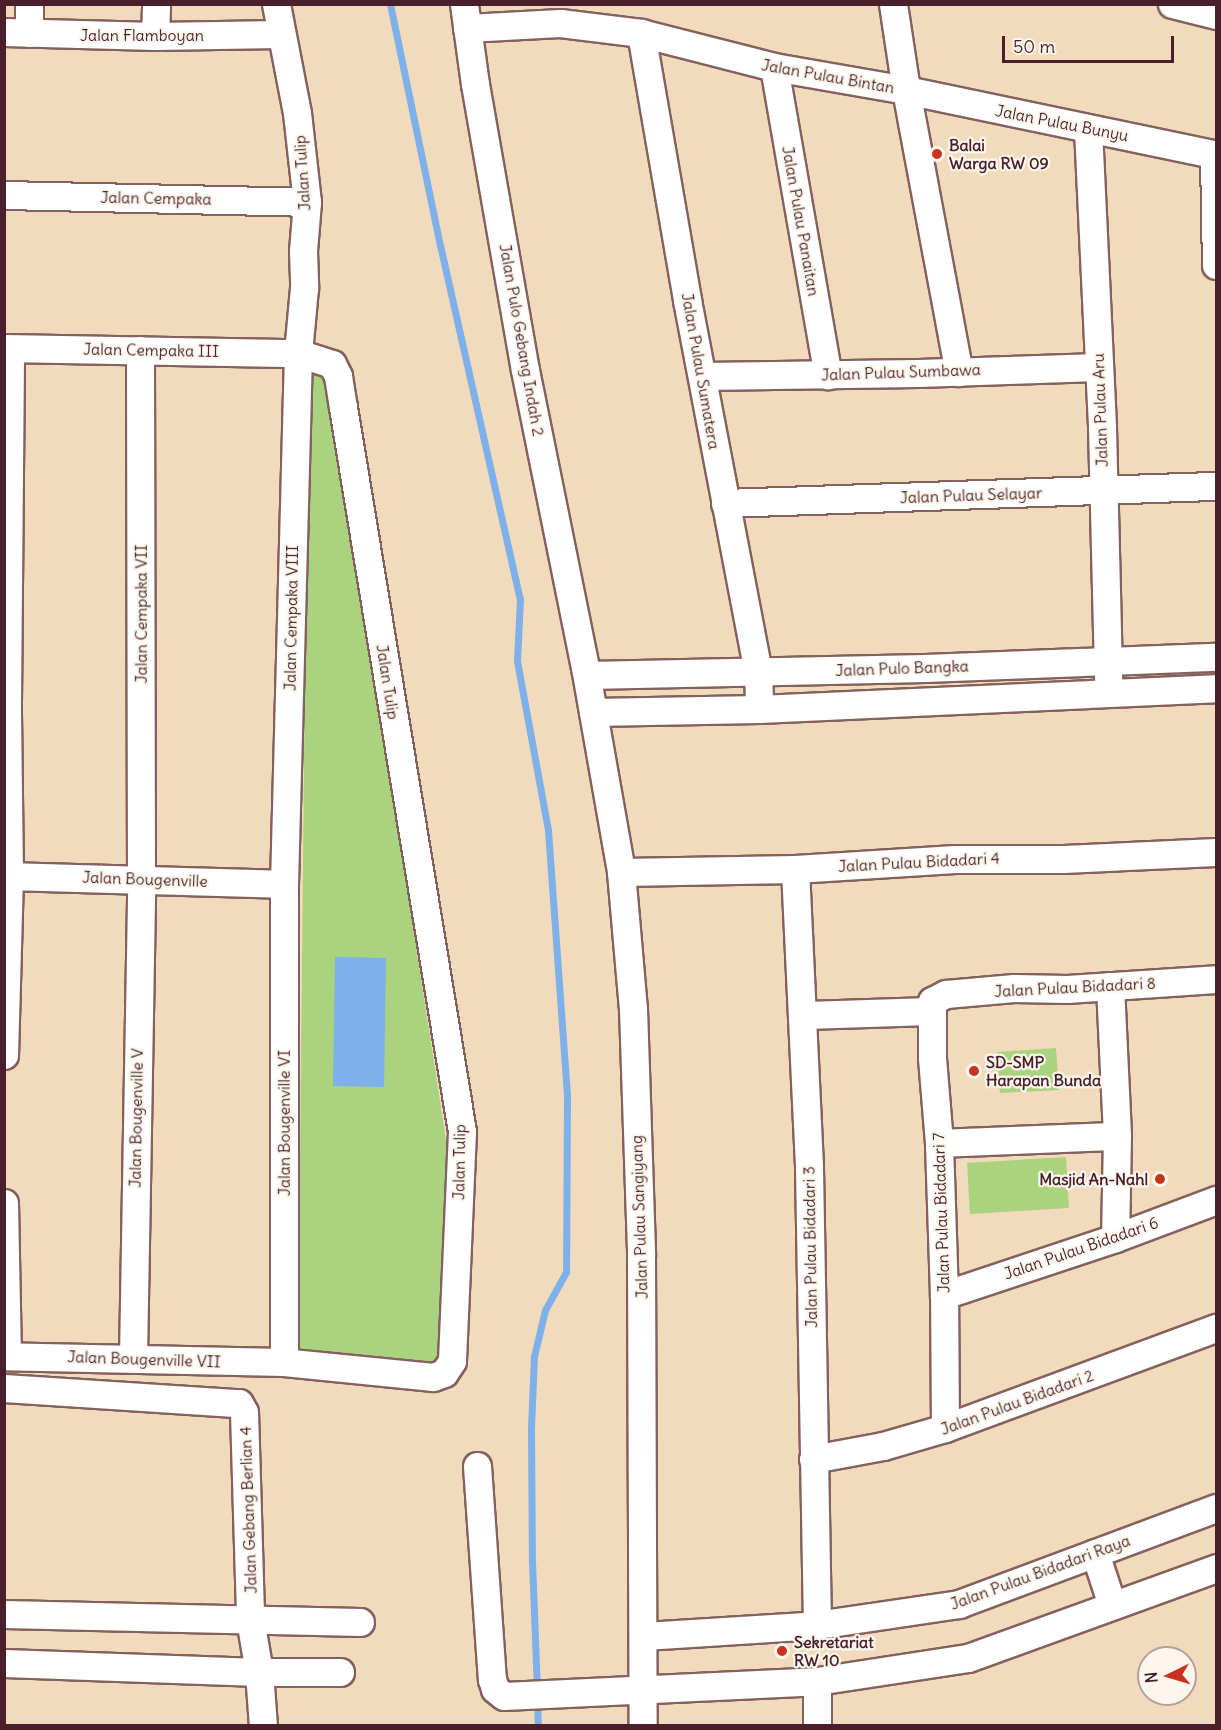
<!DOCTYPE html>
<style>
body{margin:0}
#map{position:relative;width:1221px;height:1730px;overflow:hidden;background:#f2dbbc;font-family:Delius,sans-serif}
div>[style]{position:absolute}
.green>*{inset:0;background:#a9d37f}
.water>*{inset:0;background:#7eb0ea}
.stream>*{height:7px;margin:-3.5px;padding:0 3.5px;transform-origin:3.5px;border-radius:3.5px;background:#7eb0ea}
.roads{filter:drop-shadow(2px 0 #85615e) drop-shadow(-2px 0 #85615e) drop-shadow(0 2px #85615e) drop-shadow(0 -2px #85615e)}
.street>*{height:27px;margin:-13.5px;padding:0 13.5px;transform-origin:13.5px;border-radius:13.5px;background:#fff}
.dots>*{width:16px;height:16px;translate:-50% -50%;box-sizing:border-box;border:3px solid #fbf7ec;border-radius:50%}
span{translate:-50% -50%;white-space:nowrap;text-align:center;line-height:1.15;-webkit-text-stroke:4.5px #fbf7ec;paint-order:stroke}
.street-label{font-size:16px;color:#4a1f2b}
.poi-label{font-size:16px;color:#4a1f2b;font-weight:700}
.left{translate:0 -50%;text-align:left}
.right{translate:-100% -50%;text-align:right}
.frame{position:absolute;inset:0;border:6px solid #4a1f2b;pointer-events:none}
.north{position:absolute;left:1137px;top:1646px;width:60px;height:60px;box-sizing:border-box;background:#fbf7ec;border:2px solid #b4a19f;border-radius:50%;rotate:265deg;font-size:16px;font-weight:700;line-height:24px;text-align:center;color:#4a1f2b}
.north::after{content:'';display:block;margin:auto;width:21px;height:27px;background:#c8321e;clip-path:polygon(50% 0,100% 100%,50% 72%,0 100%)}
.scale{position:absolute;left:1002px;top:36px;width:172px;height:27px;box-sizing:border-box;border:3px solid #4a1f2b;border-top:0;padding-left:8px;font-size:18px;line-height:21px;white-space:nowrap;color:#4a1f2b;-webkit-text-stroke:4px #fbf7ec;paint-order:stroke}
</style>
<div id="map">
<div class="green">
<i style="clip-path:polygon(308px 367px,327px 369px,454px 1192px,455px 1364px,298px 1357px)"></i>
<i style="clip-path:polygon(1056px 1048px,1059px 1090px,1000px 1093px,997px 1052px)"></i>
<i style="clip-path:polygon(1066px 1157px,1069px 1208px,970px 1214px,967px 1163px)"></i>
</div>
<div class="water">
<i style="clip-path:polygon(335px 957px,386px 958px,384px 1087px,333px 1086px)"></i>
</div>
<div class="stream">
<i style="left:390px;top:4px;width:246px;rotate:78.3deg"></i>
<i style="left:440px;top:245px;width:363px;rotate:77.3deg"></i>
<i style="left:520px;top:599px;width:62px;rotate:92.8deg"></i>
<i style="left:517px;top:661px;width:172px;rotate:79.6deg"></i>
<i style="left:548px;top:830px;width:266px;rotate:85.9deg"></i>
<i style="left:567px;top:1095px;width:177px;rotate:90.3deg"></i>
<i style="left:566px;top:1272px;width:43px;rotate:118.9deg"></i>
<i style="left:545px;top:1310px;width:47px;rotate:103.4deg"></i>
<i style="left:534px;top:1356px;width:73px;rotate:92.4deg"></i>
<i style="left:531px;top:1429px;width:132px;rotate:89.6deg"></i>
<i style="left:532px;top:1561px;width:129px;rotate:87.8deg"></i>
<i style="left:537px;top:1701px;width:25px;rotate:88deg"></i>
</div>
<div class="roads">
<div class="street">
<i style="left:276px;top:4px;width:111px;rotate:79.1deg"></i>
<i style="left:297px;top:113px;width:90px;rotate:83.6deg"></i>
<i style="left:307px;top:202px;width:49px;rotate:94.7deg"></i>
<i style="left:303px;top:251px;width:37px;rotate:88deg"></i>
<i style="left:304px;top:288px;width:65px;rotate:95.3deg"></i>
<i style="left:298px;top:353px;width:531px;rotate:91.51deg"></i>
<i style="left:284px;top:884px;width:478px;rotate:90deg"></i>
<i style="left:464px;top:4px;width:81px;rotate:82.2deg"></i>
<i style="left:475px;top:84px;width:290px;rotate:80.1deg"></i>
<i style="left:525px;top:370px;width:303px;rotate:78.6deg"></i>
<i style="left:585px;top:667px;width:208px;rotate:80deg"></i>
<i style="left:621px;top:872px;width:138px;rotate:85deg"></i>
<i style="left:633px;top:1009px;width:247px;rotate:88.1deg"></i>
<i style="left:641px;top:1256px;width:470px;rotate:89.8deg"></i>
<i style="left:893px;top:4px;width:87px;rotate:81.4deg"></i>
<i style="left:906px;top:90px;width:317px;rotate:11.8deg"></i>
<i style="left:1172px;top:4px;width:45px;rotate:14deg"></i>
<i style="left:467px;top:28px;width:93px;rotate:-3.1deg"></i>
<i style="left:560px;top:23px;width:82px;rotate:7deg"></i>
<i style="left:641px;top:33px;width:137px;rotate:14.3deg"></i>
<i style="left:774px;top:67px;width:134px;rotate:9.9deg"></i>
<i style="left:906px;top:90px;width:287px;rotate:79.4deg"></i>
<i style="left:4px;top:32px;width:151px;rotate:1.5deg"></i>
<i style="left:155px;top:36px;width:125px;rotate:-0.9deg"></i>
<i style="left:29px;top:33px;width:29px;rotate:-90deg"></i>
<i style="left:641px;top:33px;width:271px;rotate:80.2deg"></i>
<i style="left:687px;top:300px;width:379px;rotate:79.2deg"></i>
<i style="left:758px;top:672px;width:37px;rotate:88deg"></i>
<i style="left:155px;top:36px;width:32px;rotate:-88deg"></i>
<i style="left:774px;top:67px;width:313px;rotate:80.1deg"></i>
<i style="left:1088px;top:129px;width:298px;rotate:87.3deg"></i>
<i style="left:1102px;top:427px;width:252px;rotate:88.6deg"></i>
<i style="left:1214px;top:155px;width:110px;rotate:89deg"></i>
<i style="left:4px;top:195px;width:303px;rotate:1.3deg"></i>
<i style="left:4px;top:348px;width:294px;rotate:1deg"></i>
<i style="left:298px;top:353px;width:36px;rotate:18deg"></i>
<i style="left:332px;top:364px;width:13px;rotate:63deg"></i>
<i style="left:338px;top:376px;width:31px;rotate:81deg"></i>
<i style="left:343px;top:407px;width:734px;rotate:80.67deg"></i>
<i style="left:462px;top:1131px;width:230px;rotate:92.5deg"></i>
<i style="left:452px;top:1361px;width:14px;rotate:124deg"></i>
<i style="left:444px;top:1373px;width:12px;rotate:160deg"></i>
<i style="left:433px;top:1377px;width:150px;rotate:-174.3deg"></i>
<i style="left:284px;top:1362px;width:280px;rotate:-178.8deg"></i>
<i style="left:703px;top:376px;width:215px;rotate:-0.8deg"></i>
<i style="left:918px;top:373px;width:180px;rotate:-1.9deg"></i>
<i style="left:725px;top:503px;width:491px;rotate:-2deg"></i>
<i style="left:587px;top:675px;width:338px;rotate:-1.2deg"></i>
<i style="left:925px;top:668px;width:291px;rotate:-2.2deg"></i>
<i style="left:593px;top:712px;width:166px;rotate:-1deg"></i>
<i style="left:759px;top:709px;width:457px;rotate:-2.6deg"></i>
<i style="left:795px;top:869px;width:299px;rotate:87.3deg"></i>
<i style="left:809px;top:1168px;width:457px;rotate:89deg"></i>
<i style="left:621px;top:872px;width:174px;rotate:-1deg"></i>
<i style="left:795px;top:869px;width:160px;rotate:-3.6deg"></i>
<i style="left:955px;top:859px;width:108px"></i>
<i style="left:1063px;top:859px;width:153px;rotate:-2.6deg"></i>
<i style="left:4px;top:876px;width:280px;rotate:1.6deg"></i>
<i style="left:1110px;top:986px;width:150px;rotate:87.3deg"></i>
<i style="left:1117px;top:1136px;width:102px;rotate:91.1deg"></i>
<i style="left:804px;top:1015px;width:128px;rotate:-1.8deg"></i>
<i style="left:4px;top:1055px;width:179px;rotate:-88.4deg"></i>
<i style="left:9px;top:876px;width:175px;rotate:-90.7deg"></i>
<i style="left:7px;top:701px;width:352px;rotate:-89.5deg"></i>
<i style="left:939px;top:1143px;width:178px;rotate:-2.3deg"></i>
<i style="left:4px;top:1203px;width:153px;rotate:88.9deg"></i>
<i style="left:944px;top:1295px;width:180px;rotate:-18.4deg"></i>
<i style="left:1115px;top:1238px;width:108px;rotate:-20.6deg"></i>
<i style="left:133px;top:1358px;width:479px;rotate:-89deg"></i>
<i style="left:141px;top:879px;width:529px;rotate:-90.11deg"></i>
<i style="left:4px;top:1388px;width:235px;rotate:3.7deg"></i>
<i style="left:239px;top:1403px;width:10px;rotate:61deg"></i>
<i style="left:244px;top:1412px;width:207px;rotate:88.3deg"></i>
<i style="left:250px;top:1619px;width:54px;rotate:80.4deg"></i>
<i style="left:259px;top:1672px;width:54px;rotate:85.8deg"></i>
<i style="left:945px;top:1428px;width:133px;rotate:-90.4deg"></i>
<i style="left:944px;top:1295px;width:152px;rotate:-91.9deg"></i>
<i style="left:939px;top:1143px;width:85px;rotate:-94.7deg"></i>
<i style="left:932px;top:1058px;width:57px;rotate:-90deg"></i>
<i style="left:932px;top:1001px;width:16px;rotate:-27deg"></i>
<i style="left:946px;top:994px;width:68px;rotate:-5deg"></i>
<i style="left:1014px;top:988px;width:53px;rotate:1.1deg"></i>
<i style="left:1067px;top:989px;width:149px;rotate:-3.8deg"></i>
<i style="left:813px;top:1459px;width:71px;rotate:-10.5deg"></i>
<i style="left:883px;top:1446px;width:65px;rotate:-16.2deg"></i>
<i style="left:945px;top:1428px;width:289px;rotate:-20.3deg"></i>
<i style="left:477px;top:1466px;width:214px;rotate:86deg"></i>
<i style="left:492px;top:1679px;width:10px;rotate:73deg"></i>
<i style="left:495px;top:1689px;width:11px;rotate:38deg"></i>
<i style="left:504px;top:1696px;width:313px;rotate:-2.7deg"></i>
<i style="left:817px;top:1681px;width:153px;rotate:-8.7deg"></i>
<i style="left:968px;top:1658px;width:264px;rotate:-19.9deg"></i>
<i style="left:1095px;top:1553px;width:55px;rotate:71.9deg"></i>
<i style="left:4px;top:1614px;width:356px;rotate:1.3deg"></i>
<i style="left:644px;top:1636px;width:173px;rotate:-3.6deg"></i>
<i style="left:817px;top:1625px;width:144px;rotate:-8.4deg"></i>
<i style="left:959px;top:1604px;width:274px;rotate:-20.5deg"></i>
<i style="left:4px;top:1663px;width:255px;rotate:2deg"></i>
<i style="left:259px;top:1672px;width:81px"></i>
<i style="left:817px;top:1726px;width:45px;rotate:-90deg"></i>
</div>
</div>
<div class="dots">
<i style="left:937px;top:154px;background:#c8321e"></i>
<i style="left:974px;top:1071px;background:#c8321e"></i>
<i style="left:1160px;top:1179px;background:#c8321e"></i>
<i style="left:782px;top:1651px;background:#c8321e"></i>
</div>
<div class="street-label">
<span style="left:142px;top:35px">Jalan Flamboyan</span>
<span style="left:828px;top:76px;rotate:10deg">Jalan Pulau Bintan</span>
<span style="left:1062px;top:123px;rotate:11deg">Jalan Pulau Bunyu</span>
<span style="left:302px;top:173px;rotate:-94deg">Jalan Tulip</span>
<span style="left:156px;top:198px;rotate:1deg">Jalan Cempaka</span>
<span style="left:801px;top:221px;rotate:80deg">Jalan Pulau Panaitan</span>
<span style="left:522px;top:340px;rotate:80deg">Jalan Pulo Gebang Indah 2</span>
<span style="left:151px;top:350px;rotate:1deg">Jalan Cempaka III</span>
<span style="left:701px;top:371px;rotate:80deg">Jalan Pulau Sumatera</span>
<span style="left:901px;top:372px;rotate:-2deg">Jalan Pulau Sumbawa</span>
<span style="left:1100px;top:410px;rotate:-92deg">Jalan Pulau Aru</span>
<span style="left:971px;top:495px;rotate:-2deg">Jalan Pulau Selayar</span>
<span style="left:141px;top:614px;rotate:-90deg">Jalan Cempaka VII</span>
<span style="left:291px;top:618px;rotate:-89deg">Jalan Cempaka VIII</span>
<span style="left:902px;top:668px;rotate:-2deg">Jalan Pulo Bangka</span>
<span style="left:388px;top:682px;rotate:81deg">Jalan Tulip</span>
<span style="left:919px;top:862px;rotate:-3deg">Jalan Pulau Bidadari 4</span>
<span style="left:145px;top:879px;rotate:2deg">Jalan Bougenville</span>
<span style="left:1075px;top:987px;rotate:-3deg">Jalan Pulau Bidadari 8</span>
<span style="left:136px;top:1118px;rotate:-89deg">Jalan Bougenville V</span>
<span style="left:284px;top:1123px;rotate:-90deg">Jalan Bougenville VI</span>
<span style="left:459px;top:1162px;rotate:-89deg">Jalan Tulip</span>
<span style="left:941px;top:1213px;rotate:-92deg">Jalan Pulau Bidadari 7</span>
<span style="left:639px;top:1217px;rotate:-92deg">Jalan Pulau Sangiyang</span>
<span style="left:810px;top:1247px;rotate:-91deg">Jalan Pulau Bidadari 3</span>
<span style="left:1081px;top:1248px;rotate:-19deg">Jalan Pulau Bidadari 6</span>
<span style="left:144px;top:1359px;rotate:2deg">Jalan Bougenville VII</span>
<span style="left:1017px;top:1402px;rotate:-20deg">Jalan Pulau Bidadari 2</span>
<span style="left:248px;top:1510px;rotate:-92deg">Jalan Gebang Berlian 4</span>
<span style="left:1040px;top:1572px;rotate:-20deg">Jalan Pulau Bidadari Raya</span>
</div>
<div class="poi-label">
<span class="left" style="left:949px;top:154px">Balai<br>Warga RW 09</span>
<span class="left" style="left:986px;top:1071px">SD-SMP<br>Harapan Bunda</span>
<span class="right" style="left:1148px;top:1179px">Masjid An-Nahl</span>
<span class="left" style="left:794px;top:1651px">Sekretariat<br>RW 10</span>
</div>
<div class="frame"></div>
<div class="north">N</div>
<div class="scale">50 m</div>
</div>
